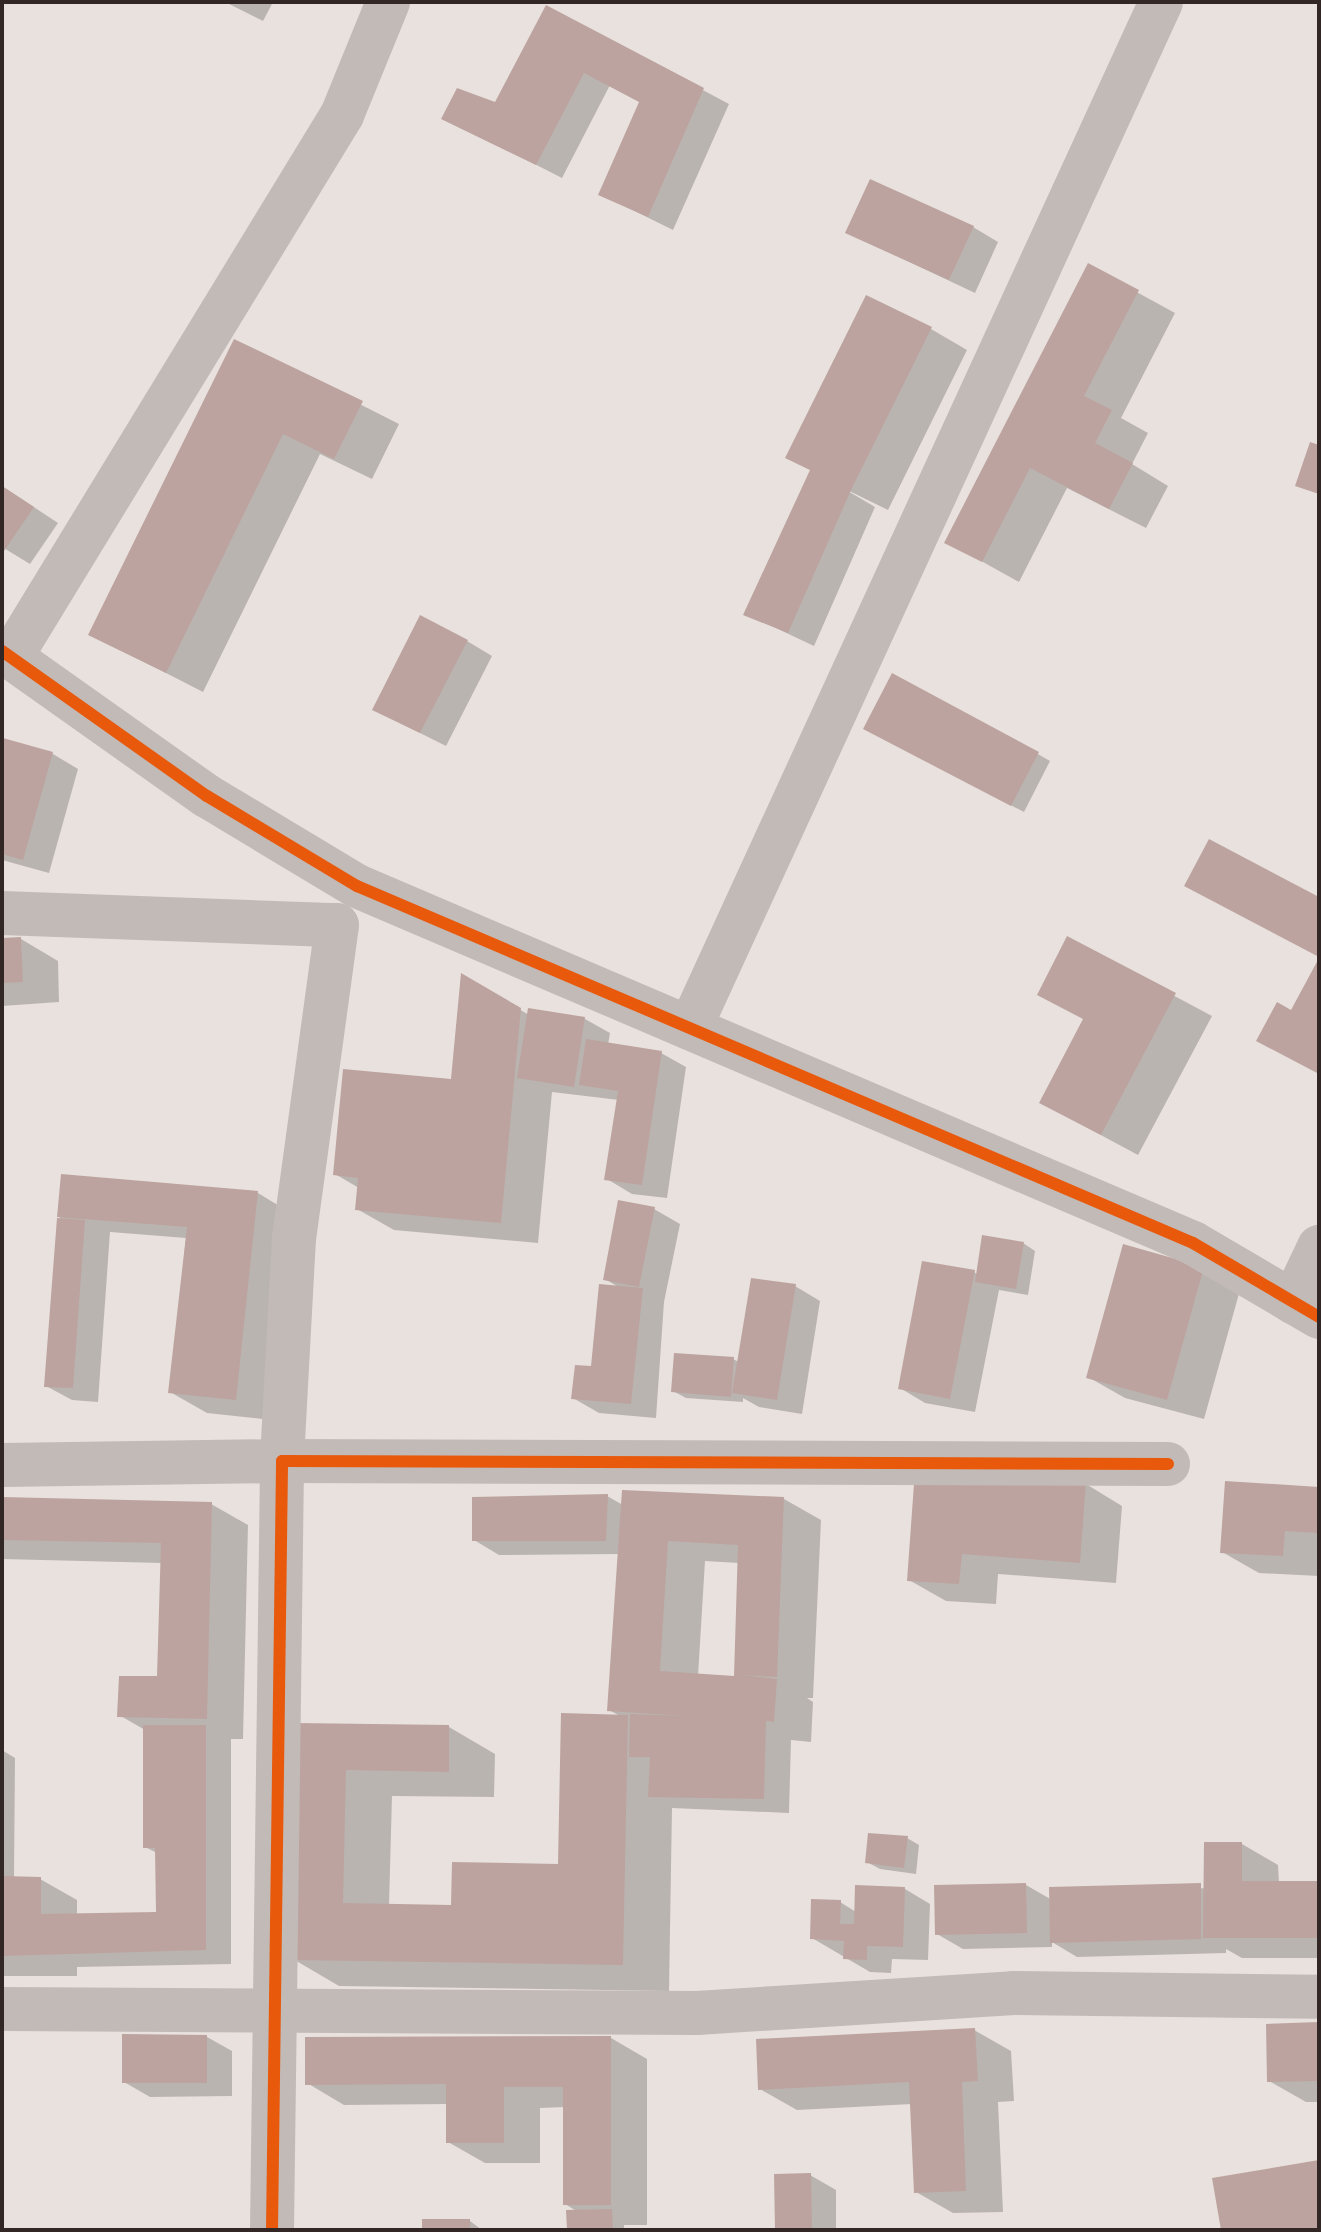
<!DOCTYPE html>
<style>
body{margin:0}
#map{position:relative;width:1321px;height:2232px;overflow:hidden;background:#e9e1dd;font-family:Cabin,sans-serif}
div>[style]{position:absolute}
.shadow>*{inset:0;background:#0003}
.building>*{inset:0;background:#bca39f}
.minor>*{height:44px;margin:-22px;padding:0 22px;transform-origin:22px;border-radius:22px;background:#c2bab6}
.cycleway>*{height:12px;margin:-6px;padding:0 6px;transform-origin:6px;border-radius:6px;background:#e8590c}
span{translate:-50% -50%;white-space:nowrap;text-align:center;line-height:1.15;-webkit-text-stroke:6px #f7ebe3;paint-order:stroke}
.frame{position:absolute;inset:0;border:4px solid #322725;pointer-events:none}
</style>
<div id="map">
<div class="shadow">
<i style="clip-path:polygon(225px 2px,273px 2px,263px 21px)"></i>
<i style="clip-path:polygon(547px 7px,729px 104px,673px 230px,600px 194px,643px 102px,610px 85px,562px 178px,444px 118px,496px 105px)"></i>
<i style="clip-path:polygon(973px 227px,998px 242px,975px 293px,848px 233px)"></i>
<i style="clip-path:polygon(1089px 266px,1175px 313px,1121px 418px,1148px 433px,1132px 464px,1168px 486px,1146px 528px,1067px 488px,1019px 582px,947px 542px)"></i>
<i style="clip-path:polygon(931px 329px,967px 350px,888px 510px,841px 487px,875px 507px,814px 646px,746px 614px,812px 471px,787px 457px)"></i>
<i style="clip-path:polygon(235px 341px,399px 424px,372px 479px,320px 454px,203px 692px,90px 634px)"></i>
<i style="clip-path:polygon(2px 486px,58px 523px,30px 564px,2px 547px)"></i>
<i style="clip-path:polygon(467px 641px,492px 656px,446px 746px,400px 723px)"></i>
<i style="clip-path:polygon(1001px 733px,1050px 761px,1024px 812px,999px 799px)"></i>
<i style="clip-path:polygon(4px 740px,53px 754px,78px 769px,49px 873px,2px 860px)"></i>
<i style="clip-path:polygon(21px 939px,58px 961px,59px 1002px,2px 1006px,2px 940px)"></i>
<i style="clip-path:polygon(1068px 939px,1212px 1016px,1138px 1155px,1041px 1103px,1085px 1020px)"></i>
<i style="clip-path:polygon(463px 976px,529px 1015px,585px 1019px,610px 1033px,608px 1045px,661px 1053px,686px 1067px,667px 1198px,632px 1194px,607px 1179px,619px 1100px,552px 1092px,538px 1243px,394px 1230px,357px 1209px,359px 1188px,335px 1174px,453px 1081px)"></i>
<i style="clip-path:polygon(63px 1176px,258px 1193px,294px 1215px,272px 1420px,207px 1413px,170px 1392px,186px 1238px,110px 1232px,98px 1402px,72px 1400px,46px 1386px)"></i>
<i style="clip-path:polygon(654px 1209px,680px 1224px,664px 1302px,656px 1418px,599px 1413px,573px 1398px,592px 1368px,620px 1288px,605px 1279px)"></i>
<i style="clip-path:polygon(1023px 1243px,1035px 1251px,1028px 1295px,999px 1290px,975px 1412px,925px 1403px,900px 1388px,974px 1272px,978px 1275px)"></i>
<i style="clip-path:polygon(1203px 1269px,1240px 1290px,1204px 1419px,1125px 1398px,1088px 1377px)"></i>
<i style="clip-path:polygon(795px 1286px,820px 1301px,802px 1414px,759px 1407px,743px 1398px,743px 1402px,686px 1398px,673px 1391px,733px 1359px,739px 1362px)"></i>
<i style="clip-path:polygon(1086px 1484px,1122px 1506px,1116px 1583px,998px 1574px,996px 1604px,946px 1601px,909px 1580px)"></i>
<i style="clip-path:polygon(1319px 1489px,1319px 1576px,1259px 1573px,1222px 1552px)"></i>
<i style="clip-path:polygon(evenodd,607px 1496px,623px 1505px,784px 1499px,821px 1520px,813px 1698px,807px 1698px,813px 1702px,811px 1742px,791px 1740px,789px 1813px,672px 1808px,669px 1991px,339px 1986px,293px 1959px,297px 1725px,449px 1727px,495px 1754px,494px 1797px,392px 1796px,389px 1906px,453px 1907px,560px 1866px,620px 1716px,609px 1710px,619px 1554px,499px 1555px,474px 1540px,607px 1496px,705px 1561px,739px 1563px,736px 1678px,698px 1676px,705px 1561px)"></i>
<i style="clip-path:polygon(2px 1499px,211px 1504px,248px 1525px,243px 1739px,231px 1739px,231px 1964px,77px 1967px,77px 1976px,2px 1976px,2px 1750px,15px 1758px,14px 1879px,40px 1879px,77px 1900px,77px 1915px,158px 1914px,157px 1853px,145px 1847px,145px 1730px,119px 1715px,159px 1678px,162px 1563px,2px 1559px)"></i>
<i style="clip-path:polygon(907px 1838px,919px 1845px,916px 1874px,880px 1869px,867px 1862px)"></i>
<i style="clip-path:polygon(1242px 1844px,1278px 1865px,1279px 1883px,1319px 1883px,1319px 1958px,1242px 1958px,1226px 1949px,1226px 1953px,1077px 1957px,1052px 1942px,1052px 1947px,963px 1949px,937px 1934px,1026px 1885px,1052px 1900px,1206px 1888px)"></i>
<i style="clip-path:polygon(905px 1889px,930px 1904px,928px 1960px,892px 1959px,891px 1973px,870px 1972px,812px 1938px,840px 1902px,856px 1912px)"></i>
<i style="clip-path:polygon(1319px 2024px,1319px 2102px,1306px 2102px,1269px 2081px)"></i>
<i style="clip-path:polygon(974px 2030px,1011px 2051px,1014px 2101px,998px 2102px,1003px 2212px,953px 2213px,916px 2192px,912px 2104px,797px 2110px,760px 2089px)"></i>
<i style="clip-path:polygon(207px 2037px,232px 2051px,232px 2096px,150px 2097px,124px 2082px)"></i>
<i style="clip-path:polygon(611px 2038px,647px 2059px,647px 2225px,624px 2225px,624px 2230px,569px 2230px,578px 2212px,565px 2204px,565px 2107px,540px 2108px,540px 2163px,485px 2163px,448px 2142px,448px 2104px,344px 2105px,307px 2083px)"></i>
<i style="clip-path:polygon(810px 2175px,836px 2190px,836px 2230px,777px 2230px)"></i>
<i style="clip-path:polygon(470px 2221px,482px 2230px,424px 2230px)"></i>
</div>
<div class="building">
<i style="clip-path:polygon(546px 5px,704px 88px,648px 217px,598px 195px,639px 102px,584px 73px,536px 165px,441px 119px,457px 88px,495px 102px)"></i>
<i style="clip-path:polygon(870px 179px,974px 226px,949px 280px,845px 233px)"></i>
<i style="clip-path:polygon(1088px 263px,1139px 290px,1084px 396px,1112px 410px,1095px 443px,1133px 463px,1109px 509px,1030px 468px,982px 562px,944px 543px)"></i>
<i style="clip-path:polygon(866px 295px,932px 327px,851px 490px,788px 633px,743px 615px,810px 470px,785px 458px)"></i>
<i style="clip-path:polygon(234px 339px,363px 401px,334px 459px,283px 434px,166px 673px,88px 635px)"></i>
<i style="clip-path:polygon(1310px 442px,1319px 445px,1319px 494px,1295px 486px)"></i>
<i style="clip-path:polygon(2px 486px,34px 507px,4px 551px,2px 550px)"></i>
<i style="clip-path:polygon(420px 615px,468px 640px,420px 733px,372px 710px)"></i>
<i style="clip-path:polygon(892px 673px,1039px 752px,1011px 806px,863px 729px)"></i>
<i style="clip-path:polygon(3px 738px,53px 752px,23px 860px,2px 854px)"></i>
<i style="clip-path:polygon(1209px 839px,1319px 897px,1319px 957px,1184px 886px)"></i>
<i style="clip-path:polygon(1067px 936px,1176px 993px,1101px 1135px,1039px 1103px,1083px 1019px,1037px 995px)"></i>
<i style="clip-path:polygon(21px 937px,23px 982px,2px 983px,2px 938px)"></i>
<i style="clip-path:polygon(1319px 958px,1319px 1074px,1256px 1041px,1277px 1002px,1291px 1010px)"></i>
<i style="clip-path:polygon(461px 973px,521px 1008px,501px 1223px,355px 1210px,358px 1178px,333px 1175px,343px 1069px,451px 1079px)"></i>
<i style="clip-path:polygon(528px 1008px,585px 1017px,574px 1087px,517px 1078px)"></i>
<i style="clip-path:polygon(586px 1039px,662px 1051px,642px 1185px,604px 1180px,618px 1091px,579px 1085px)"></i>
<i style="clip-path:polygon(61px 1174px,258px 1191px,236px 1400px,168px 1393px,187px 1227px,57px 1217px)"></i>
<i style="clip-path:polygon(618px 1200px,655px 1207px,639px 1287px,603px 1280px)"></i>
<i style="clip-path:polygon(57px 1218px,85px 1220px,73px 1388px,44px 1387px)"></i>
<i style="clip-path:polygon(982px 1235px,1024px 1242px,1016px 1289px,975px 1282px)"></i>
<i style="clip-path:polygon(1123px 1244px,1204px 1267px,1167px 1400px,1086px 1378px)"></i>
<i style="clip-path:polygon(922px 1261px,975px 1270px,950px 1399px,898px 1389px)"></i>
<i style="clip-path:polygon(751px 1278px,796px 1284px,777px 1400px,732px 1393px)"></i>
<i style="clip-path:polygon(599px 1284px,643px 1288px,631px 1404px,571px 1399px,575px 1365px,591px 1366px)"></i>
<i style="clip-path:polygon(674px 1353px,734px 1357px,731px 1397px,671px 1392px)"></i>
<i style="clip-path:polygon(915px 1470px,1086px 1482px,1080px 1563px,962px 1554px,959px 1584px,907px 1581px)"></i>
<i style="clip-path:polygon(1225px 1481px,1319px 1487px,1319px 1533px,1285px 1531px,1283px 1556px,1220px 1553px)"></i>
<i style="clip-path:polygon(evenodd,622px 1490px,784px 1497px,777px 1677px,741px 1675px,777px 1679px,774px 1722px,766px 1721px,764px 1799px,648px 1797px,650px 1757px,629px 1757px,630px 1714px,686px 1716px,607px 1711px,622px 1490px,668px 1541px,738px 1545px,734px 1676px,660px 1671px,668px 1541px)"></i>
<i style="clip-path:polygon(608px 1494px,606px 1541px,472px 1541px,472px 1497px)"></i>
<i style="clip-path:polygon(2px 1497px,212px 1502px,207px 1719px,117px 1717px,119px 1676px,157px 1676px,161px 1543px,2px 1540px)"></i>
<i style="clip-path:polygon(561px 1713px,628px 1715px,623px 1965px,291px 1960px,295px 1723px,449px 1725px,449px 1772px,346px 1770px,343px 1903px,451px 1905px,452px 1862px,558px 1864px)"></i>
<i style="clip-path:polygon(143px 1725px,206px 1725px,206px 1950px,2px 1956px,2px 1876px,41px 1877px,41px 1914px,156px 1912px,155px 1848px,143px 1848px)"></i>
<i style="clip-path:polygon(868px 1833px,908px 1836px,904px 1868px,865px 1863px)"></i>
<i style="clip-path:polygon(1204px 1842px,1242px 1842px,1242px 1881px,1319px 1881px,1319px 1938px,1203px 1938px)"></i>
<i style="clip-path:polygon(1026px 1883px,1027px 1933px,935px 1935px,934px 1885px)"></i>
<i style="clip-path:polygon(1201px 1883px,1201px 1939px,1050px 1943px,1049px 1887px)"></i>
<i style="clip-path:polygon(855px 1885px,905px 1887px,903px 1947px,867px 1946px,867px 1960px,843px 1959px,844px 1941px,810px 1939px,811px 1899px,841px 1900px,840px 1924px,854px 1924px)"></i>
<i style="clip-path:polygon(1319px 2022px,1319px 2081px,1267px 2082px,1266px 2024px)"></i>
<i style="clip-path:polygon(975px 2028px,978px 2081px,962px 2082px,966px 2191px,914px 2193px,909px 2082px,758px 2090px,756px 2039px)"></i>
<i style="clip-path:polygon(122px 2034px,207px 2035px,207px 2083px,122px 2083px)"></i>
<i style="clip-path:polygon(611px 2036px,611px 2205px,563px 2205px,563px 2087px,504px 2087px,504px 2143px,446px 2143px,446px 2084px,305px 2085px,305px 2037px)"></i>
<i style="clip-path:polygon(1319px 2160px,1319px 2230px,1221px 2230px,1212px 2178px)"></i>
<i style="clip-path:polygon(811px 2173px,812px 2230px,775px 2230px,774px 2174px)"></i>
<i style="clip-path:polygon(612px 2209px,613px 2230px,567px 2230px,566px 2210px)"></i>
<i style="clip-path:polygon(422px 2219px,470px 2219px,470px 2230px,422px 2230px)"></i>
</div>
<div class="minor">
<i style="left:2px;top:651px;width:251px;rotate:35.3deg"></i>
<i style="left:207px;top:796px;width:175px;rotate:31deg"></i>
<i style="left:357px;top:886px;width:909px;rotate:23.12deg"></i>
<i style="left:1193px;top:1243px;width:146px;rotate:30.4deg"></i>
<i style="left:11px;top:657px;width:635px;rotate:-58.59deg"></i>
<i style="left:342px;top:115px;width:122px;rotate:-67.8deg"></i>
<i style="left:2px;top:913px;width:335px;rotate:2.1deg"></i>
<i style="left:337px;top:925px;width:316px;rotate:97.8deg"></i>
<i style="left:294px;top:1238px;width:223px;rotate:93.1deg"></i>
<i style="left:282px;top:1461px;width:280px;rotate:179.2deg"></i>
<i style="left:690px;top:1028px;width:1129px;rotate:-65.34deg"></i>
<i style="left:1293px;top:1302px;width:61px;rotate:-64.7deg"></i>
<i style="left:2px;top:2009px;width:695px;rotate:0.33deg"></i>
<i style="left:697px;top:2013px;width:317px;rotate:-3.6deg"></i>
<i style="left:1013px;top:1993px;width:306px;rotate:0.7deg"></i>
<i style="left:272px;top:2230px;width:769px;rotate:-89.25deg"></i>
<i style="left:282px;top:1461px;width:886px;rotate:0.19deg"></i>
</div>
<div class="cycleway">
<i style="left:2px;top:651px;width:251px;rotate:35.3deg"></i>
<i style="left:207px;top:796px;width:175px;rotate:31deg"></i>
<i style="left:357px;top:886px;width:909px;rotate:23.12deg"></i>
<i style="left:1193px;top:1243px;width:146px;rotate:30.4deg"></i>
<i style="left:272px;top:2230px;width:769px;rotate:-89.25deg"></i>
<i style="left:282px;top:1461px;width:886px;rotate:0.19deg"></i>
</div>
<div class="frame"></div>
</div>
